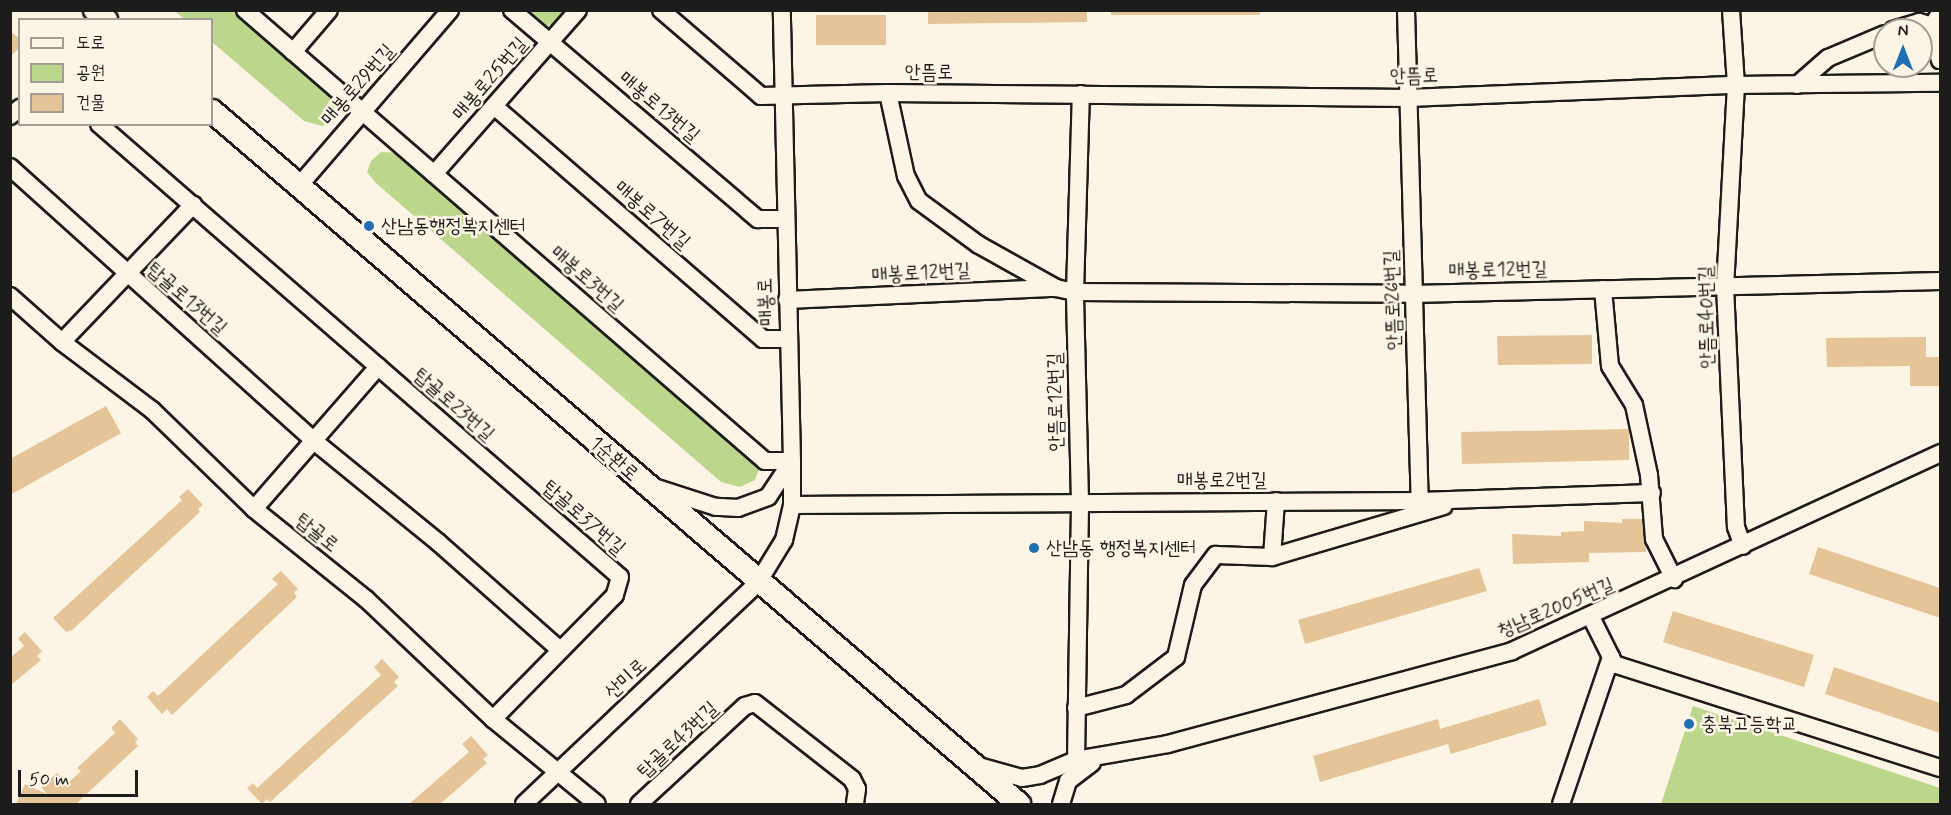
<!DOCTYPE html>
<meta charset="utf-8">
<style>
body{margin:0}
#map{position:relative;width:1951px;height:815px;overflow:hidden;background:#fcf5e5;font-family:Mynerve,"Poor Story",sans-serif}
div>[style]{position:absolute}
.green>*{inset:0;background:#bcd68c}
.building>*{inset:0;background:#e5c497}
.roads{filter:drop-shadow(2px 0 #1c1c1c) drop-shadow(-2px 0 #1c1c1c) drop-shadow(0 2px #1c1c1c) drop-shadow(0 -2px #1c1c1c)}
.street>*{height:16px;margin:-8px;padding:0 8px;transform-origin:8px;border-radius:8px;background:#fcf5e5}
.secondary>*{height:22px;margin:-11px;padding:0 11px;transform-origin:11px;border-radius:11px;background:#fcf5e5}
.dots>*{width:16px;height:16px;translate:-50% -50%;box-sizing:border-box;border:3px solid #fcf5e5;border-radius:50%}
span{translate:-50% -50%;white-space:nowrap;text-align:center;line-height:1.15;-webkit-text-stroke:5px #fcf5e5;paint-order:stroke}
.street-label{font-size:20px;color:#1c1c1c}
.poi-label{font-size:20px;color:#1c1c1c}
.left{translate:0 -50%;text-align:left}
.frame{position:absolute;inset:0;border:12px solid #1c1c1c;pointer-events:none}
.legend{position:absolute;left:18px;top:18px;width:195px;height:108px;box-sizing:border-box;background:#fcf5e5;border:2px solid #a29e95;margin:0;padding:8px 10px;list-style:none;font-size:18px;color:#1c1c1c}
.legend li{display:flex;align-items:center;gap:12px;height:30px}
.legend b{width:30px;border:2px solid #a29e95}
.north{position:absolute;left:1873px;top:18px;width:60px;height:60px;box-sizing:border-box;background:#fcf5e5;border:2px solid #a29e95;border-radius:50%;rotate:0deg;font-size:16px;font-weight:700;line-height:24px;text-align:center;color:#1c1c1c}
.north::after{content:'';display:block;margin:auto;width:21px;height:27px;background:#1f6fb2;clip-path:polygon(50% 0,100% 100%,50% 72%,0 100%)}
.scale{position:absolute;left:18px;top:770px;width:120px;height:27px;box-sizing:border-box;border:3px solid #1c1c1c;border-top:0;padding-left:8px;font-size:18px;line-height:21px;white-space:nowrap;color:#1c1c1c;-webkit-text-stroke:4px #fcf5e5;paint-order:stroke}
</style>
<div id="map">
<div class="green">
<i style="clip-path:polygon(174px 11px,237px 11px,337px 102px,331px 122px,322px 126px,304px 121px,212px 42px,212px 20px,185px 19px)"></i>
<i style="clip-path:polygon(524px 11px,567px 11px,554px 24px,543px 26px)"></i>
<i style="clip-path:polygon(381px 152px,402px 153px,760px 467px,755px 480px,740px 487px,721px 482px,376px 183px,367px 172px,371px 161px)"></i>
<i style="clip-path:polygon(1693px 706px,1940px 788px,1940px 804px,1661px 804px)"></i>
</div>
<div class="building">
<i style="clip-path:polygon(928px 10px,1087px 10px,1087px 22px,928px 24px)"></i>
<i style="clip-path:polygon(1111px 10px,1260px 10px,1260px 15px,1111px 15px)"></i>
<i style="clip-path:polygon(816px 15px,886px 15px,886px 45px,816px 45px)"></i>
<i style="clip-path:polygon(10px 31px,20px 39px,20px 47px,10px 57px)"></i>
<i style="clip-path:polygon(1592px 335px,1592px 364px,1498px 365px,1497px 336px)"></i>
<i style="clip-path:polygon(1926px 337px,1926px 357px,1940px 357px,1940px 386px,1910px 386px,1910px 366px,1827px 367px,1826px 338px)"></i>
<i style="clip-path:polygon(106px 406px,121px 433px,10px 495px,10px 459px)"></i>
<i style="clip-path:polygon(1629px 429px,1629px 460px,1462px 464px,1461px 432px)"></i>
<i style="clip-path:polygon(188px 489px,203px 505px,198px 509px,200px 512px,72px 630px,66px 632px,53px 618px,182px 500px,179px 497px)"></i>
<i style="clip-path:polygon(1622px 519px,1645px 519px,1646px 552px,1589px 553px,1589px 562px,1513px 564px,1512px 534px,1561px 536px,1561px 532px,1584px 531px,1584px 521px,1622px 523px)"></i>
<i style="clip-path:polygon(1818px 547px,1940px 588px,1940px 618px,1809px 574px)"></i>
<i style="clip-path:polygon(1479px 568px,1487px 591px,1305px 644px,1298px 620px)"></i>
<i style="clip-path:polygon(281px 571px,298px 589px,294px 593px,297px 597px,172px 715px,167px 709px,162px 714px,147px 697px,153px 691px,158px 696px,278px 584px,272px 579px)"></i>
<i style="clip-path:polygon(1673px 611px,1814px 655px,1804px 687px,1663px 642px)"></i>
<i style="clip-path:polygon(25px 632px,42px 651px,37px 656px,41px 660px,10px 686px,10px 658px,24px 646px,18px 638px)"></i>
<i style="clip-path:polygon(382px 659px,399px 677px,394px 682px,398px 686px,270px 802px,267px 799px,262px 804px,247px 788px,253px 783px,257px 788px,381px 675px,374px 667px)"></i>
<i style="clip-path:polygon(1834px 667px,1940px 703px,1940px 733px,1825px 694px)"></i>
<i style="clip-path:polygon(1539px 699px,1547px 725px,1451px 754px,1448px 744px,1320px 782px,1313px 756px,1438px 719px,1440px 729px)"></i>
<i style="clip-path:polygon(120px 719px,138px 739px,135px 742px,138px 746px,76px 804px,16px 804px,25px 784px,47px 794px,41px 787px,57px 773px,67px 784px,81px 771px,77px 768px,115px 733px,111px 728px)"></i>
<i style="clip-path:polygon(471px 736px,488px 755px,483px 759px,487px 763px,440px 804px,409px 804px,469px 752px,462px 744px)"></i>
</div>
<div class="roads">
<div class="street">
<i style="left:245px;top:10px;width:688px;rotate:40.94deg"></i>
<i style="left:765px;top:461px;width:27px"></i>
<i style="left:792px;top:461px;width:43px;rotate:123.7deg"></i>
<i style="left:768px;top:497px;width:32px;rotate:160deg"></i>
<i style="left:738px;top:508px;width:22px;rotate:-177deg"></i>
<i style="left:716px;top:507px;width:65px;rotate:-162.1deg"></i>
<i style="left:512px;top:10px;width:323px;rotate:40.4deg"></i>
<i style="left:758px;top:219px;width:27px"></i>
<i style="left:661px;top:10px;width:132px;rotate:40.7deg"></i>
<i style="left:761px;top:96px;width:127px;rotate:-1.4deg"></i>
<i style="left:888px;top:93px;width:520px;rotate:0.55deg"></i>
<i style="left:1408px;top:98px;width:328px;rotate:-2.3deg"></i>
<i style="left:1736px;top:85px;width:204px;rotate:-0.6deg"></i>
<i style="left:1406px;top:10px;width:491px;rotate:88.4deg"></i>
<i style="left:1731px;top:10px;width:75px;rotate:86.2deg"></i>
<i style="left:1736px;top:85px;width:201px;rotate:93.1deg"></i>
<i style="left:1725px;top:286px;width:241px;rotate:87.4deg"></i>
<i style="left:1736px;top:527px;width:20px;rotate:70deg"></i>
<i style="left:1940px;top:13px;width:15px;rotate:122deg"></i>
<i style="left:1932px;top:26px;width:35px;rotate:77deg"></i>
<i style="left:1893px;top:30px;width:27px;rotate:-17deg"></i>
<i style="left:1919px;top:22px;width:14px;rotate:17deg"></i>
<i style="left:293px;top:52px;width:55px;rotate:-49.4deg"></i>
<i style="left:1797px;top:85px;width:41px;rotate:-41.1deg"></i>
<i style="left:1828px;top:58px;width:62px;rotate:-22.8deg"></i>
<i style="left:888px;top:93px;width:85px;rotate:77.8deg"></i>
<i style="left:906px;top:176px;width:28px;rotate:63deg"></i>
<i style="left:919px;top:201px;width:74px;rotate:36.3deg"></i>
<i style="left:979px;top:245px;width:88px;rotate:29.2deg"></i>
<i style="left:494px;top:106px;width:356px;rotate:40.9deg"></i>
<i style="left:763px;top:339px;width:25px"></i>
<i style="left:10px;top:116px;width:13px;rotate:-39deg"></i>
<i style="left:99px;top:124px;width:690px;rotate:41.01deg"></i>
<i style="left:620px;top:577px;width:19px;rotate:106deg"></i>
<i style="left:615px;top:595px;width:174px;rotate:134.5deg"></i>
<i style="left:10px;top:167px;width:409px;rotate:42deg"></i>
<i style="left:314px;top:441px;width:161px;rotate:39.2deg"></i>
<i style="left:439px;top:543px;width:160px;rotate:41.5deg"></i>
<i style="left:434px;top:174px;width:218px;rotate:-48.7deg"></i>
<i style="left:298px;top:187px;width:233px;rotate:-49.3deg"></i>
<i style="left:1603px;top:289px;width:77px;rotate:84.8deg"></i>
<i style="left:1610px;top:366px;width:46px;rotate:58.4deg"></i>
<i style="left:1634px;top:405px;width:72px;rotate:77.9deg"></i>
<i style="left:1649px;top:475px;width:64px;rotate:85.5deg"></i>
<i style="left:1654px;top:539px;width:45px;rotate:63.4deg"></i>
<i style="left:10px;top:296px;width:69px;rotate:41.5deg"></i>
<i style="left:62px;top:342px;width:113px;rotate:37.1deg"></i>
<i style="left:152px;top:410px;width:142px;rotate:44.1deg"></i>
<i style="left:254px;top:509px;width:144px;rotate:38.8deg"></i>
<i style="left:366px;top:599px;width:175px;rotate:43.4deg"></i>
<i style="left:493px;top:719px;width:134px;rotate:39.3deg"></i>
<i style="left:787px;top:300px;width:269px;rotate:-2.6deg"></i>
<i style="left:1056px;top:288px;width:19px;rotate:12deg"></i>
<i style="left:1075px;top:292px;width:338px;rotate:0.3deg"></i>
<i style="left:1413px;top:294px;width:527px;rotate:-1.41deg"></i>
<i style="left:62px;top:342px;width:190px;rotate:-46.3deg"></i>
<i style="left:792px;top:505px;width:628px;rotate:-0.36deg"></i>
<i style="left:1420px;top:501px;width:232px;rotate:-2deg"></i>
<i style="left:254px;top:509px;width:189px;rotate:-48.9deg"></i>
<i style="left:1272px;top:557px;width:56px;rotate:-85.9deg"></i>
<i style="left:1611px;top:657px;width:8px;rotate:67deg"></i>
<i style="left:1614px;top:664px;width:342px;rotate:17.7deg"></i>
<i style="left:1076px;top:708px;width:52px;rotate:-14.6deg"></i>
<i style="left:1126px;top:695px;width:63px;rotate:-37.2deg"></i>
<i style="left:1176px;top:657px;width:74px;rotate:-76.7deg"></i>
<i style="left:1193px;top:585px;width:38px;rotate:-53deg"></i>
<i style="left:1216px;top:555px;width:56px;rotate:2deg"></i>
<i style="left:1272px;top:557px;width:179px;rotate:-16.5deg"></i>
<i style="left:1076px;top:760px;width:259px;rotate:-89.1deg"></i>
<i style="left:1080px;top:501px;width:209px;rotate:-91.4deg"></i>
<i style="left:1075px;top:292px;width:198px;rotate:-88.3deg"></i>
<i style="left:982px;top:767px;width:41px;rotate:15.4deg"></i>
<i style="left:1022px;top:778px;width:18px;rotate:-9deg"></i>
<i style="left:1040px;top:775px;width:39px;rotate:-23deg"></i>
<i style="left:1076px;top:760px;width:93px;rotate:-9.9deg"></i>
<i style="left:1168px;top:744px;width:356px;rotate:-15.1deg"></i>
<i style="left:1512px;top:651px;width:472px;rotate:-24.8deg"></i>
<i style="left:524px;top:804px;width:320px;rotate:-43.4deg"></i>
<i style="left:757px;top:584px;width:52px;rotate:-58.5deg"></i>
<i style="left:784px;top:540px;width:36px;rotate:-77deg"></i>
<i style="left:792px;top:505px;width:44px;rotate:-90deg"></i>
<i style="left:792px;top:461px;width:451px;rotate:-91.3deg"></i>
<i style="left:639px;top:804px;width:144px;rotate:-42.8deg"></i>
<i style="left:745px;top:706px;width:10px;rotate:-17deg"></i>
<i style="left:755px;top:703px;width:123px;rotate:38.1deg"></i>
<i style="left:852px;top:779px;width:11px;rotate:63deg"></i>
<i style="left:857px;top:789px;width:15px;rotate:98deg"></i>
<i style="left:1061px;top:804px;width:24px;rotate:-73deg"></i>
<i style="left:1068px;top:781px;width:30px;rotate:-37deg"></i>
<i style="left:1561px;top:804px;width:155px;rotate:-71.2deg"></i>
<i style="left:1611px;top:657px;width:45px;rotate:-116.6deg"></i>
</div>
<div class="secondary">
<i style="left:95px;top:10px;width:15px;rotate:42deg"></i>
<i style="left:212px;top:111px;width:1064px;rotate:40.65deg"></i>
</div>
</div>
<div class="dots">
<i style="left:369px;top:226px;background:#1f6fb2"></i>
<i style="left:1034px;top:548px;background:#1f6fb2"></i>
<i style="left:1689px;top:724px;background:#1f6fb2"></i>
</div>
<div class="street-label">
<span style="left:929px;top:72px">안뜸로</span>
<span style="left:1414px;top:76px;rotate:-1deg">안뜸로</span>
<span style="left:490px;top:79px;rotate:-49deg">매봉로25번길</span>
<span style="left:358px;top:85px;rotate:-49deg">매봉로29번길</span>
<span style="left:659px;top:107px;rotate:40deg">매봉로13번길</span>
<span style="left:652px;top:215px;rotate:41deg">매봉로7번길</span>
<span style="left:1498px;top:270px;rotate:-1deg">매봉로12번길</span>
<span style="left:921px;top:273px;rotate:-3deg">매봉로12번길</span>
<span style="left:587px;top:279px;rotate:41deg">매봉로3번길</span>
<span style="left:187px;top:299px;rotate:41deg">탑골로13번길</span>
<span style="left:1393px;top:300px;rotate:-92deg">안뜸로26번길</span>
<span style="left:766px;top:302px;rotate:-92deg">매봉로</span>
<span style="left:1707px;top:317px;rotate:-91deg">안뜸로40번길</span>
<span style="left:1056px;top:402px;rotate:-91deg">안뜸로12번길</span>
<span style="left:454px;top:405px;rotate:41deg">탑골로23번길</span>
<span style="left:614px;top:459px;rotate:41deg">1순환로</span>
<span style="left:1222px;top:480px">매봉로2번길</span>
<span style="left:584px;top:518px;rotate:41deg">탑골로37번길</span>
<span style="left:317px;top:533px;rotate:39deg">탑골로</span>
<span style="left:1556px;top:608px;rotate:-23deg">청남로2005번길</span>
<span style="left:626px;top:679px;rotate:-43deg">산미로</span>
<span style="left:678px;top:740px;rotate:-43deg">탑골로43번길</span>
</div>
<div class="poi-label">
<span class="left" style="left:381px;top:226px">산남동행정복지센터</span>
<span class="left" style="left:1046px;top:548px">산남동 행정복지센터</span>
<span class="left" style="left:1701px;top:724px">충북고등학교</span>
</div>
<div class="frame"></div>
<ul class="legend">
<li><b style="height:8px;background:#fcf5e5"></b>도로</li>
<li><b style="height:16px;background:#bcd68c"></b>공원</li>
<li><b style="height:16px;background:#e5c497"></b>건물</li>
</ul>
<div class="north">N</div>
<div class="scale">50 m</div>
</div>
